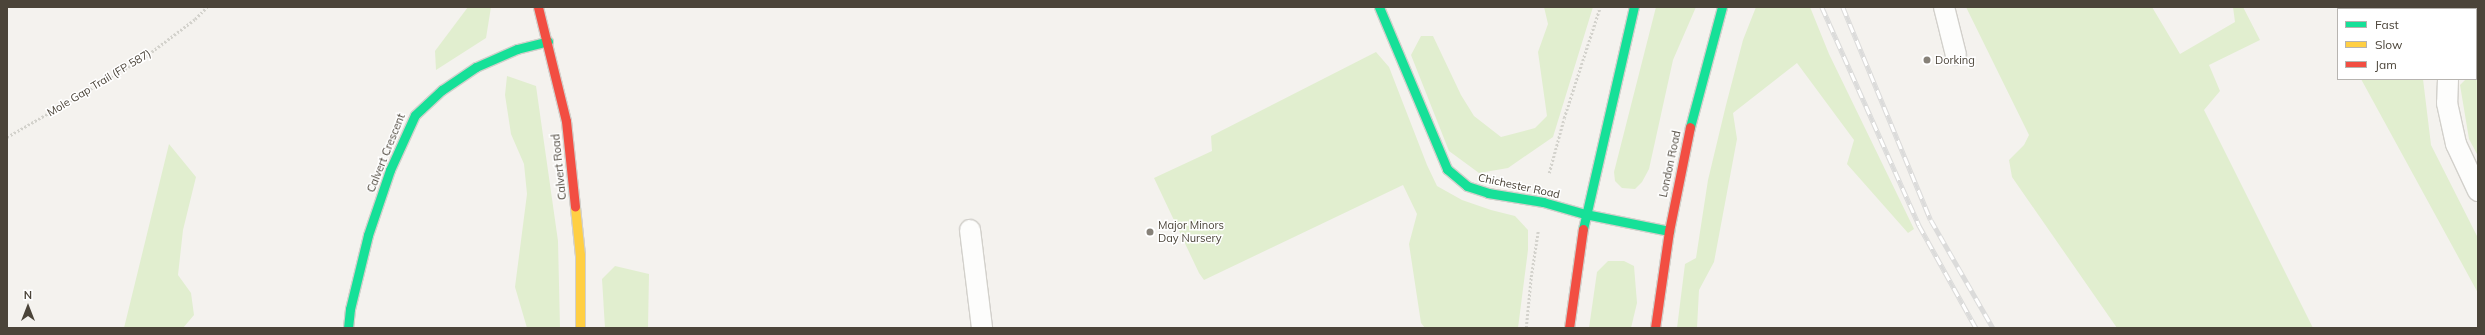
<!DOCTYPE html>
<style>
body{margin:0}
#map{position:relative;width:2485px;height:335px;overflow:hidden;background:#f4f2ee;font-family:Mulish,sans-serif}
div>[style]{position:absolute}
.green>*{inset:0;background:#e1eecf}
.path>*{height:2.5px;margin-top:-1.25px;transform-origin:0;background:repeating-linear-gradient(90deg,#d3d2cc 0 2px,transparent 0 4px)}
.roads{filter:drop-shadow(1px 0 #d2d0cb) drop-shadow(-1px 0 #d2d0cb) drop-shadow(0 1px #d2d0cb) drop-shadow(0 -1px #d2d0cb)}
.lane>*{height:20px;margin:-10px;padding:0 10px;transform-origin:10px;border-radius:10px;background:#fdfdfc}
.fast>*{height:9px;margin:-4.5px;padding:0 4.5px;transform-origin:4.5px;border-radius:4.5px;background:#16e098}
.slow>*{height:9px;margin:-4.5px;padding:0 4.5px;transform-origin:4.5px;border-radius:4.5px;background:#ffcf43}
.jam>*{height:9px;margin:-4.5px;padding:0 4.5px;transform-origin:4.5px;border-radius:4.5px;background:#f24e42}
.rail>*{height:4.5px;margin-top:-2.25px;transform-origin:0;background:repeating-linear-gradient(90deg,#fff 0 9px,#dbdbda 0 18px);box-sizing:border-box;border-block:1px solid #dbdbda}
.dots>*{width:11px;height:11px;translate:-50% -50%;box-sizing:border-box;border:2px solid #fff;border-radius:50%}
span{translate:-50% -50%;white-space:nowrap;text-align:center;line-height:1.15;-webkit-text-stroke:3px #fff;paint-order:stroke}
.poi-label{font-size:11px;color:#4b4439}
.left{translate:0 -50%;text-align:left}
.street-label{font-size:11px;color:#4b4439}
.frame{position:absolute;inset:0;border:8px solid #4b4439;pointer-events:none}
.legend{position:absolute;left:2337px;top:8px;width:140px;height:72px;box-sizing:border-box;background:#fff;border:1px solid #b7b4b0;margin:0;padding:5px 7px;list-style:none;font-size:12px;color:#4b4439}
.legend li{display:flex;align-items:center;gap:8px;height:20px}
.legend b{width:20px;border:1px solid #b7b4b0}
.north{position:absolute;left:8px;top:287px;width:40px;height:40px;-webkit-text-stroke:3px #fff;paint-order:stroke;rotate:0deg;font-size:11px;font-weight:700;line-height:16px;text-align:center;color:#4b4439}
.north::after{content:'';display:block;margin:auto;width:14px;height:18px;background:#4b4439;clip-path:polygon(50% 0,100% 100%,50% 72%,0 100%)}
</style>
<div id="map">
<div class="green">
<i style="clip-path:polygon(468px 7px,491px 7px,486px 38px,436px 70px,435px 51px)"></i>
<i style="clip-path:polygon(1544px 7px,1593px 7px,1553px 137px,1508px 168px,1479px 173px,1449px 151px,1411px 55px,1421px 36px,1433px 36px,1461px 95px,1474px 116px,1501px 137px,1535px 128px,1547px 116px,1538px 52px,1548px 24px)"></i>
<i style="clip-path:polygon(1656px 7px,1696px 7px,1673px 60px,1649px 169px,1642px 182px,1635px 189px,1622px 188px,1615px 181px,1614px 172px)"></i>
<i style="clip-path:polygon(1756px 7px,1810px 7px,1829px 54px,1914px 229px,1908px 233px,1847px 164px,1854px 140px,1797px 63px,1733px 113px,1737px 139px,1714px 262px,1699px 290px,1697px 328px,1677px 328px,1685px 264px,1696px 258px,1708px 180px,1726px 105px,1743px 40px)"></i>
<i style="clip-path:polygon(1966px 7px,2152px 7px,2180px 54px,2235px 22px,2233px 7px,2243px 7px,2260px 40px,2209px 65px,2220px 91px,2204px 110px,2313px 328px,2117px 328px,2012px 177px,2009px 160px,2024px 145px,2029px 135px)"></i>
<i style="clip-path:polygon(1376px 52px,1389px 67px,1427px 165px,1437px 186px,1462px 200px,1491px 210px,1515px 216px,1528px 230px,1528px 250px,1518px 328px,1425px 328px,1421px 323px,1409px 244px,1417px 214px,1403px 185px,1204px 280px,1199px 273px,1154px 178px,1212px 151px,1211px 136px)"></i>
<i style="clip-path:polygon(507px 76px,536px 86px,558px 241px,560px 328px,527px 328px,515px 287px,527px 194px,524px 164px,511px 134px,505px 95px)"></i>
<i style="clip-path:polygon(2476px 78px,2478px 79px,2478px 156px,2469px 139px,2460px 85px,2466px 79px)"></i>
<i style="clip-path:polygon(2361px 79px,2423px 79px,2431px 145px,2478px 238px,2478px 293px)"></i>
<i style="clip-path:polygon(169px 144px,196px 177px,183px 230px,178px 275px,191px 293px,194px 315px,183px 328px,124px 328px)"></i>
<i style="clip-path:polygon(1608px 261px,1624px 261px,1634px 266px,1637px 303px,1631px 328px,1589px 328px,1597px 272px)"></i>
<i style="clip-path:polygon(615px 266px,649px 274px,648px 328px,605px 328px,602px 279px)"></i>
</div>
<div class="path">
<i style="left:7px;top:137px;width:156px;rotate:-30deg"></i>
<i style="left:142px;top:59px;width:66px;rotate:-37deg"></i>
<i style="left:195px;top:19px;width:17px;rotate:-45deg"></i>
<i style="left:1549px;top:173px;width:57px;rotate:-74.7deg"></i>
<i style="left:1564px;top:118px;width:117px;rotate:-72deg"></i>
<i style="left:1526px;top:328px;width:51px;rotate:-84.4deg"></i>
<i style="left:1531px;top:277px;width:47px;rotate:-81.3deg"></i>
</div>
<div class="roads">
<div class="lane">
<i style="left:1944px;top:7px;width:49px;rotate:76deg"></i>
<i style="left:2452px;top:9px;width:2px;rotate:-63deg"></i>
<i style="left:2448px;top:79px;width:24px;rotate:92deg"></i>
<i style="left:2447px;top:103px;width:42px;rotate:77.6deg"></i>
<i style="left:2456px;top:144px;width:52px;rotate:64.9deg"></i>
<i style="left:970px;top:230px;width:99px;rotate:83deg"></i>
</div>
<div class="fast">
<i style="left:1379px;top:7px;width:176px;rotate:67.2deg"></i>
<i style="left:1447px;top:169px;width:26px;rotate:40deg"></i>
<i style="left:1467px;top:186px;width:22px;rotate:18deg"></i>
<i style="left:1488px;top:193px;width:56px;rotate:9.3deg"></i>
<i style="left:1543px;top:202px;width:44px;rotate:15.9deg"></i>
<i style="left:1585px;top:214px;width:86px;rotate:11.4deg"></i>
<i style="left:1690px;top:127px;width:124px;rotate:-75.1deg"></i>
<i style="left:1583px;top:229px;width:228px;rotate:-77.1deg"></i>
<i style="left:348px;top:328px;width:19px;rotate:-84deg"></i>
<i style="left:350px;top:309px;width:76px;rotate:-76.3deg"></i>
<i style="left:368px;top:235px;width:69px;rotate:-71.3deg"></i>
<i style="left:390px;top:170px;width:60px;rotate:-65.6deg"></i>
<i style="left:415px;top:115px;width:37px;rotate:-43deg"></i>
<i style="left:442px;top:90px;width:41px;rotate:-34.1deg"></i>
<i style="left:476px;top:67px;width:45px;rotate:-23.7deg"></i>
<i style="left:517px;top:49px;width:32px;rotate:-14deg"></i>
</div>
<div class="slow">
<i style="left:575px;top:207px;width:48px;rotate:84.1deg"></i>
<i style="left:580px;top:255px;width:73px;rotate:90deg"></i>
</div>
<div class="jam">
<i style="left:538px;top:7px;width:117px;rotate:76.2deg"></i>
<i style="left:566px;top:121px;width:86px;rotate:84deg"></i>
<i style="left:1569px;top:328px;width:100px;rotate:-82deg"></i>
<i style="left:1655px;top:328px;width:98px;rotate:-81.8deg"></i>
<i style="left:1669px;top:231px;width:106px;rotate:-78.6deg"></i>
</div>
</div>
<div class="rail">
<i style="left:1822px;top:7px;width:239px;rotate:66deg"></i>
<i style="left:1919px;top:225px;width:118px;rotate:61deg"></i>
<i style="left:1843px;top:7px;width:230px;rotate:67.6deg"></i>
<i style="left:1931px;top:220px;width:125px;rotate:60.1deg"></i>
</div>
<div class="dots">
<i style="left:1927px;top:60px;background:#868178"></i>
<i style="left:1150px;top:232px;background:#868178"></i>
</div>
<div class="poi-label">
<span class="left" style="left:1935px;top:60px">Dorking</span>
<span class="left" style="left:1158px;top:232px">Major Minors<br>Day Nursery</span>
</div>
<div class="street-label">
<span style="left:99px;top:83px;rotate:-31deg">Mole Gap Trail (FP 587)</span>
<span style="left:386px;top:153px;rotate:-68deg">Calvert Crescent</span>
<span style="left:1670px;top:164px;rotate:-78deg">London Road</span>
<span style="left:559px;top:167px;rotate:-96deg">Calvert Road</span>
<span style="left:1519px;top:186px;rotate:12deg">Chichester Road</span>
</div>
<div class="frame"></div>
<ul class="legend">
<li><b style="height:5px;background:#16e098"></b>Fast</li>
<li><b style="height:5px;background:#ffcf43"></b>Slow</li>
<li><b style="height:5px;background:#f24e42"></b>Jam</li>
</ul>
<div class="north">N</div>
</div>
